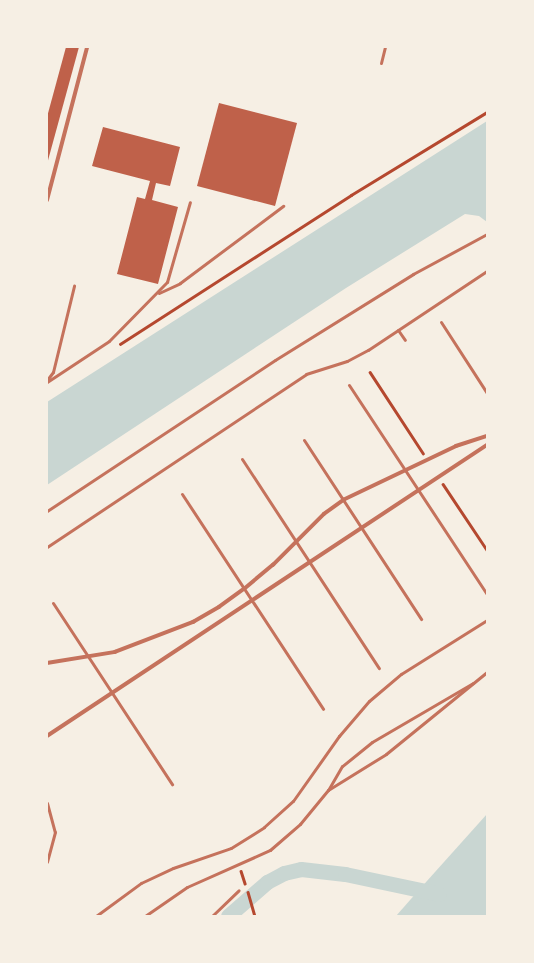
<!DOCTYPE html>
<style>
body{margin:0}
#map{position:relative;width:534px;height:963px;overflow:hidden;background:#f6efe4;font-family:Jost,sans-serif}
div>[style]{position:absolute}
.water>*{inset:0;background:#c9d6d2}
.canal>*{height:15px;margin:-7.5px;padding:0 7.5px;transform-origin:7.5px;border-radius:7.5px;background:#c9d6d2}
.building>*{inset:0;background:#bf614a}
.path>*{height:2.5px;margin:-1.25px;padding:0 1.25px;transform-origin:1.25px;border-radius:1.25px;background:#b5482f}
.service>*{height:3px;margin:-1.5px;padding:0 1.5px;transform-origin:1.5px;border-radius:1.5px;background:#c5725c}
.pedestrian>*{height:3.5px;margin:-1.75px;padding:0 1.75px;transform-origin:1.75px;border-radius:1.75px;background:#c5725c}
.minor>*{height:4px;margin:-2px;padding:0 2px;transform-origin:2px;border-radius:2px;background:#c5725c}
span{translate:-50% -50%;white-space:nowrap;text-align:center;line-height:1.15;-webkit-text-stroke:3.5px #f6efe4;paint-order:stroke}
.frame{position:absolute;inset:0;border:48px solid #f6efe4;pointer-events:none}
</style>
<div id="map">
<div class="water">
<i style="clip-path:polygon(487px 121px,487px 222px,479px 216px,465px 214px,346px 288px,47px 485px,47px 402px)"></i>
<i style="clip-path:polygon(487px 814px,487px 916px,396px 916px,418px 891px)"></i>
</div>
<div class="canal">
<i style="left:228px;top:916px;width:52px;rotate:-41.1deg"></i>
<i style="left:267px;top:882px;width:19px;rotate:-28deg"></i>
<i style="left:284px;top:873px;width:17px;rotate:-13deg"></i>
<i style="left:301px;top:869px;width:44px;rotate:6.5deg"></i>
<i style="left:345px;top:874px;width:96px;rotate:12deg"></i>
</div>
<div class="building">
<i style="clip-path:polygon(66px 47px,79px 47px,47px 164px,47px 117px)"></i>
<i style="clip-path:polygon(219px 103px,297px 123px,275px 206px,197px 186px)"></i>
<i style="clip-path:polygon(103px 127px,180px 147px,170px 186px,156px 183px,152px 200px,178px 207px,158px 284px,117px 274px,137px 197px,145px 199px,150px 181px,92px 166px)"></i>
</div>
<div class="path">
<i style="left:120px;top:344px;width:275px;rotate:-32.8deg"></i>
<i style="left:351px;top:195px;width:159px;rotate:-31.4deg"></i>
<i style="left:370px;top:372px;width:97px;rotate:56.8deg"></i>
<i style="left:443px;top:484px;width:79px;rotate:56.3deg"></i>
<i style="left:241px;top:871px;width:13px;rotate:72deg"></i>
<i style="left:248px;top:892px;width:25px;rotate:74deg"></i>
</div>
<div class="service">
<i style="left:381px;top:63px;width:16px;rotate:-76deg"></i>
<i style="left:159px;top:293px;width:23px;rotate:-25deg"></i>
<i style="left:180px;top:283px;width:129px;rotate:-36.8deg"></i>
<i style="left:441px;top:322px;width:85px;rotate:57.1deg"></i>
<i style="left:398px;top:330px;width:12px;rotate:55deg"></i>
<i style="left:47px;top:380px;width:10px;rotate:-53deg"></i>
<i style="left:53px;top:372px;width:89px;rotate:-76.3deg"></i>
<i style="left:47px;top:382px;width:74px;rotate:-33.5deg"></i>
<i style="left:109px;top:341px;width:83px;rotate:-45.5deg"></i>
<i style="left:167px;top:282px;width:83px;rotate:-74deg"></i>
<i style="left:349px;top:385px;width:250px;rotate:56.6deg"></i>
<i style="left:304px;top:440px;width:214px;rotate:56.8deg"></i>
<i style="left:242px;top:459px;width:250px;rotate:56.8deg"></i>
<i style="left:182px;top:494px;width:257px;rotate:56.7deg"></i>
<i style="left:47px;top:511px;width:273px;rotate:-33.5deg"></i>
<i style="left:275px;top:360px;width:163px;rotate:-31.9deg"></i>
<i style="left:413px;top:274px;width:84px;rotate:-28.4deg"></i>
<i style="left:47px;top:547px;width:311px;rotate:-33.7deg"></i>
<i style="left:306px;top:374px;width:43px;rotate:-17.6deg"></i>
<i style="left:347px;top:361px;width:24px;rotate:-28deg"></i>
<i style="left:368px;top:350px;width:143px;rotate:-33.6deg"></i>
<i style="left:53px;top:603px;width:217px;rotate:56.7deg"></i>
<i style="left:473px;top:683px;width:117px;rotate:149.7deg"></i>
<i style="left:372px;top:742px;width:38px;rotate:141deg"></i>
<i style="left:342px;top:766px;width:28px;rotate:120deg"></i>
<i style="left:328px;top:790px;width:68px;rotate:-31.8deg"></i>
<i style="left:386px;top:754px;width:130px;rotate:-39.1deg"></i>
<i style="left:47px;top:803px;width:30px;rotate:75deg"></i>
<i style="left:55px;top:832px;width:31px;rotate:105deg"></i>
<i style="left:96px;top:916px;width:56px;rotate:-36.3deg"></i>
<i style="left:141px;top:883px;width:35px;rotate:-25deg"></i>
<i style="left:173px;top:868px;width:61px;rotate:-19deg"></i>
<i style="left:231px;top:848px;width:39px;rotate:-32deg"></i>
<i style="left:264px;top:827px;width:39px;rotate:-42deg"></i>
<i style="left:293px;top:801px;width:80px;rotate:-54.7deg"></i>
<i style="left:339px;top:736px;width:46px;rotate:-49.4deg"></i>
<i style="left:369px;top:701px;width:42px;rotate:-40.2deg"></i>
<i style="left:401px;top:674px;width:102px;rotate:-32.1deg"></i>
<i style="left:145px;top:916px;width:51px;rotate:-34.6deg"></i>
<i style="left:187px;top:887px;width:91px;rotate:-24deg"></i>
<i style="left:270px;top:850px;width:40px;rotate:-41deg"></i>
<i style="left:300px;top:824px;width:44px;rotate:-50.5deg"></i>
<i style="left:212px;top:916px;width:37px;rotate:-44deg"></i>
</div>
<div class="pedestrian">
<i style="left:47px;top:663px;width:69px;rotate:-9.2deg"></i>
<i style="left:115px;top:652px;width:84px;rotate:-21deg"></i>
<i style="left:193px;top:622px;width:30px;rotate:-30deg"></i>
<i style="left:219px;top:607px;width:31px;rotate:-36deg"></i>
<i style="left:244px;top:589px;width:38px;rotate:-40deg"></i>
<i style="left:273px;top:565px;width:72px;rotate:-45deg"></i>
<i style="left:324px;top:514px;width:24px;rotate:-36deg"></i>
<i style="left:343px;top:500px;width:125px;rotate:-25.5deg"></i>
<i style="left:456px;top:446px;width:33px;rotate:-18deg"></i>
<i style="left:47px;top:736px;width:528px;rotate:-33.48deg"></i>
</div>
<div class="minor">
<i style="left:47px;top:200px;width:158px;rotate:-75.3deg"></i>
</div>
<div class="frame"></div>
</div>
